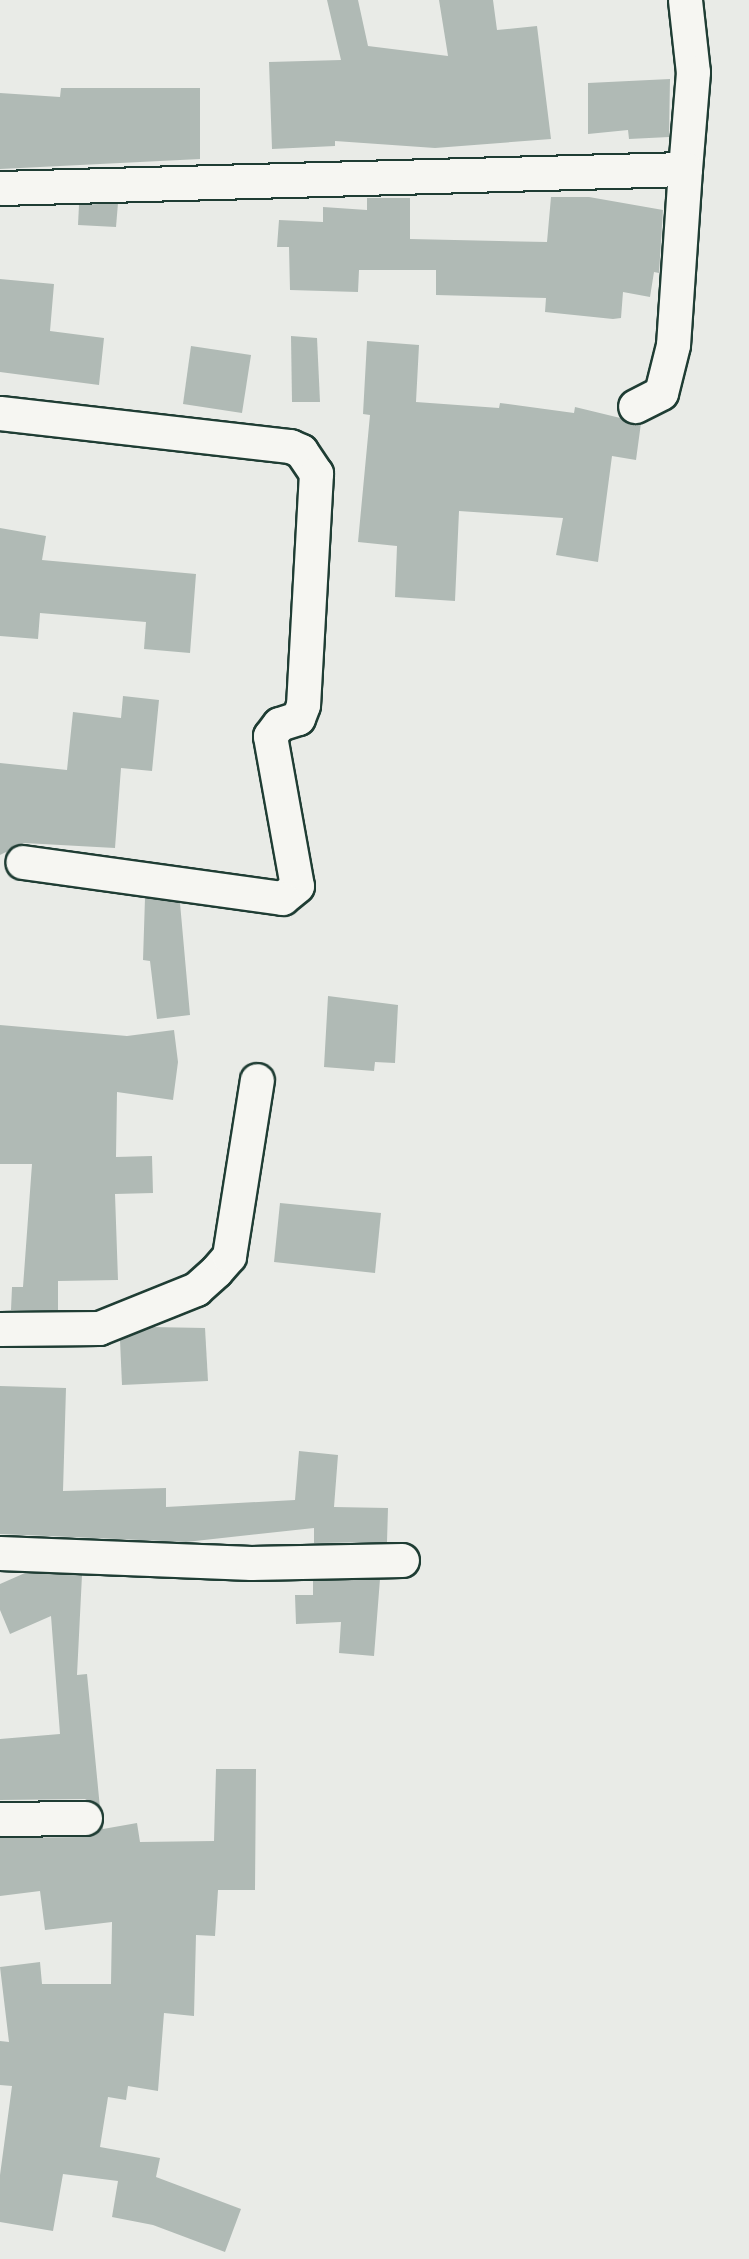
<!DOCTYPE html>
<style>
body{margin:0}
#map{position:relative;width:749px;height:2259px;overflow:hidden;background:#e9ebe7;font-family:"Gochi Hand",sans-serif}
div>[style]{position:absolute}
.building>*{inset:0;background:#b0bab5}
.roads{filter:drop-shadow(2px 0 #1f3d34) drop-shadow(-2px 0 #1f3d34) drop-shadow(0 2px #1f3d34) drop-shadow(0 -2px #1f3d34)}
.minor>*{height:33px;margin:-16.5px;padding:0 16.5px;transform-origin:16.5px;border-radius:16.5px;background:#f6f6f2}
span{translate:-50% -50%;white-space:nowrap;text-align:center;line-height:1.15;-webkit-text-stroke:6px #f6f6f2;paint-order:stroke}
</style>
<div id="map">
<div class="building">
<i style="clip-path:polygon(327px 0,358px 0,368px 46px,448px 56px,439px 0,493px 0,497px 30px,537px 26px,551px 139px,435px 148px,335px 141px,335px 146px,272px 149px,269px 62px,341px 60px)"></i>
<i style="clip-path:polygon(670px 79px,669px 137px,629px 139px,628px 130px,588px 134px,588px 83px)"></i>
<i style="clip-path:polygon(61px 88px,200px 88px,200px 159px,0 169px,0 93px,60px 97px)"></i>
<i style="clip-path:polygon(551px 197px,589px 197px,663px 210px,659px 273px,654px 272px,650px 297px,623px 292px,621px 318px,613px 319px,545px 312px,546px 298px,436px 295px,436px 270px,359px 270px,358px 292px,290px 290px,289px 247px,277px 247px,279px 220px,323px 222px,323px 207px,367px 210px,367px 198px,410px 198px,410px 239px,547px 242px)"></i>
<i style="clip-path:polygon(118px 203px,116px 227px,78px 225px,79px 205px)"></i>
<i style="clip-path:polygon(0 279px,54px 284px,50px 331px,104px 338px,99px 385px,0 372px)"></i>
<i style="clip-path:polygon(291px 336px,317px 338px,320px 402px,292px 402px)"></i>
<i style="clip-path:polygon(367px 341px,419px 345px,416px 402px,499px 408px,500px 403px,574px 413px,575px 407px,641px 423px,636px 460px,612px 456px,598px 562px,556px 555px,563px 518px,459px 511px,455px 601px,395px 597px,397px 546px,358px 542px,370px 415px,363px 414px)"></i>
<i style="clip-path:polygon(191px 346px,251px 355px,242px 413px,183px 404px)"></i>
<i style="clip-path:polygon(0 528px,46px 536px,42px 560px,196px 574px,190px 653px,144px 649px,146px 622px,40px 613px,38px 639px,0 636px)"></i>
<i style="clip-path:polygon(123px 696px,159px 700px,152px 771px,121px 768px,115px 848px,24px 843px,0 855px,0 763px,67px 770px,73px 712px,121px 718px)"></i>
<i style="clip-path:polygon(145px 898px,180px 903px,190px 1015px,157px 1019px,150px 961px,143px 960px)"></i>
<i style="clip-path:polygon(328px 996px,398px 1005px,395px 1063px,375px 1062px,374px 1071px,324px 1067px)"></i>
<i style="clip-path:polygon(0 1025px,127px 1036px,174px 1030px,178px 1062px,173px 1100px,117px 1092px,116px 1157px,152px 1156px,153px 1193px,115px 1194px,118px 1280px,58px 1281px,58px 1310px,11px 1310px,12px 1287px,23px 1287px,32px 1164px,0 1164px)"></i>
<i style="clip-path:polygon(280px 1203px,381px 1213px,375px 1273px,274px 1262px)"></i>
<i style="clip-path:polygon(151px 1327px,205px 1328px,208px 1381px,122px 1385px,120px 1340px)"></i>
<i style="clip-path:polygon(0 1386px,66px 1388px,63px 1491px,166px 1488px,166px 1507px,295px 1500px,299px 1451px,338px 1455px,334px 1507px,388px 1508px,387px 1542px,314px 1543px,314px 1528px,186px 1542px,0 1534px)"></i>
<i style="clip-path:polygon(25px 1573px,82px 1575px,77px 1675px,87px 1674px,100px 1808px,85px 1799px,0 1800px,0 1739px,60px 1734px,51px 1616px,10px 1634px,0 1610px,0 1584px)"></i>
<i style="clip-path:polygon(380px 1579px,374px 1656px,339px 1653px,341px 1622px,296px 1624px,295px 1595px,313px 1595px,313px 1581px)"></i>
<i style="clip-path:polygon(216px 1769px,256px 1769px,255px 1890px,218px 1890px,215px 1936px,196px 1935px,194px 2016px,164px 2013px,158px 2091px,128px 2086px,126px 2100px,108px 2097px,100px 2147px,160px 2158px,156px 2177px,241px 2209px,225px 2252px,153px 2225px,112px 2217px,118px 2181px,63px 2174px,53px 2231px,0 2222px,0 2175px,12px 2086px,0 2085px,0 2041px,9px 2042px,0 1967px,40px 1962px,42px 1984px,111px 1984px,112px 1922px,45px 1930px,40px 1891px,0 1896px,0 1838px,85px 1837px,103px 1823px,103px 1829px,137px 1823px,140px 1842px,214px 1841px)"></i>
</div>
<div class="roads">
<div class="minor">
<i style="left:685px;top:0;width:72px;rotate:83.7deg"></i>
<i style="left:693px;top:72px;width:97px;rotate:94.7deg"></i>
<i style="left:0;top:188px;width:685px;rotate:-1.59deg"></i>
<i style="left:685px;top:169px;width:176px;rotate:93.9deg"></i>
<i style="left:673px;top:345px;width:49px;rotate:104deg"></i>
<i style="left:661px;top:393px;width:29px;rotate:153deg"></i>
<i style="left:0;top:413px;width:292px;rotate:6.5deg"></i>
<i style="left:290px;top:446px;width:12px;rotate:24deg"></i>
<i style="left:301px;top:451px;width:27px;rotate:56deg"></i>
<i style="left:316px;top:473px;width:232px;rotate:93.2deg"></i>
<i style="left:303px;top:705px;width:14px;rotate:111deg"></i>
<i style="left:298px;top:718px;width:20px;rotate:162deg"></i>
<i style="left:279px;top:724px;width:15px;rotate:127deg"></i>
<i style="left:270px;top:736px;width:152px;rotate:79.8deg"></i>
<i style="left:297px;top:886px;width:19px;rotate:141deg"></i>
<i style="left:282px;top:898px;width:262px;rotate:-172.1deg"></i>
<i style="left:0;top:1329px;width:99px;rotate:-0.6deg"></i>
<i style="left:99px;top:1328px;width:105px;rotate:-21.9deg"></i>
<i style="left:196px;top:1289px;width:27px;rotate:-42deg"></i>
<i style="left:216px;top:1271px;width:20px;rotate:-49deg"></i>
<i style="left:229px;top:1256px;width:178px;rotate:-81deg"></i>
<i style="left:0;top:1553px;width:251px;rotate:2.3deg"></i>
<i style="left:251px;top:1563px;width:151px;rotate:-1.1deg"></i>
<i style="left:0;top:1819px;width:85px;rotate:-0.7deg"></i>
</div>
</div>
</div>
